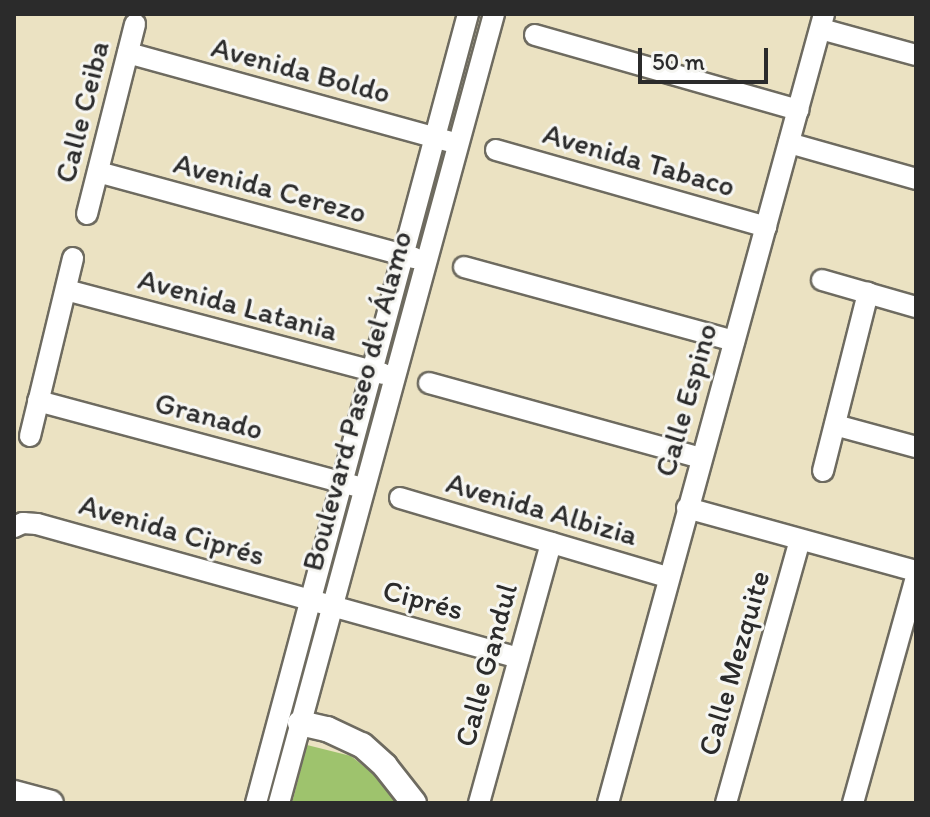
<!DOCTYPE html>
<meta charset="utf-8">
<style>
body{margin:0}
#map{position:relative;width:930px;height:817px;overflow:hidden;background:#ebe2c2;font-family:Itim,sans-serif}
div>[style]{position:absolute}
.green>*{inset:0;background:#9ec36d}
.roads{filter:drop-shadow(2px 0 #6e6b60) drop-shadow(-2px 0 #6e6b60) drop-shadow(0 2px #6e6b60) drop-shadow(0 -2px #6e6b60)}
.minor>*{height:20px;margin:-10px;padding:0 10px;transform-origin:10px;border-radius:10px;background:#fff}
.tertiary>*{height:24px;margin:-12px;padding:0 12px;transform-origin:12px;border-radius:12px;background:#fff}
span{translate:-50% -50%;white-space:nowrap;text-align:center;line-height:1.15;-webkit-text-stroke:6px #f6f6f2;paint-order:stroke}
.street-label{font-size:30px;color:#2b2b2b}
.frame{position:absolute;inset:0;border:16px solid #2b2b2b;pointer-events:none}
.scale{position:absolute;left:638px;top:48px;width:130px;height:36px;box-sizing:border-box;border:4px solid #2b2b2b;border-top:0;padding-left:10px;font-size:24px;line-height:28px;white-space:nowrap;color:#2b2b2b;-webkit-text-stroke:6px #f6f6f2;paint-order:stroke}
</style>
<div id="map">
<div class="green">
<i style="clip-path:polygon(307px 745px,351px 756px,382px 781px,399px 803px,292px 803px)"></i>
</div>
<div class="roads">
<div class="minor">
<i style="left:821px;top:29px;width:98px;rotate:15.3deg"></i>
<i style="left:535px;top:35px;width:274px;rotate:15.9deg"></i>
<i style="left:128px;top:53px;width:332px;rotate:15.4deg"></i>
<i style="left:789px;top:143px;width:132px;rotate:15.8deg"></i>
<i style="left:496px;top:150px;width:281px;rotate:15.9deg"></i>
<i style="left:98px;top:172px;width:328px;rotate:15.2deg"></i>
<i style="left:87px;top:214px;width:196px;rotate:-75.8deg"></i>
<i style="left:464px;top:267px;width:280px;rotate:15.3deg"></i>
<i style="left:822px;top:280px;width:98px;rotate:16deg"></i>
<i style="left:66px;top:290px;width:328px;rotate:14.8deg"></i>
<i style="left:429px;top:383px;width:282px;rotate:15.4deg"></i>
<i style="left:38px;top:401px;width:328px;rotate:15deg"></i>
<i style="left:835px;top:425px;width:84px;rotate:15.2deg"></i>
<i style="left:30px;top:436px;width:183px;rotate:-76.4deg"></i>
<i style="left:823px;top:471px;width:184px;rotate:-75.8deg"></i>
<i style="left:400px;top:498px;width:278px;rotate:16.5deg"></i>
<i style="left:687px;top:508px;width:238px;rotate:15.4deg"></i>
<i style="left:14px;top:527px;width:10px;rotate:-24deg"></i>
<i style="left:23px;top:523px;width:14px;rotate:4deg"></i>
<i style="left:37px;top:524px;width:500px;rotate:15.54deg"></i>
<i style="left:256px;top:803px;width:817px;rotate:-74.96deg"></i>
<i style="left:279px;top:803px;width:818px;rotate:-74.76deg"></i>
<i style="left:479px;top:803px;width:270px;rotate:-74.5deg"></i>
<i style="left:608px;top:803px;width:818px;rotate:-74.69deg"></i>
<i style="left:726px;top:803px;width:273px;rotate:-74.3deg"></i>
<i style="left:853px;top:803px;width:234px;rotate:-74.4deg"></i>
</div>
<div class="tertiary">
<i style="left:300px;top:723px;width:28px;rotate:13deg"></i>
<i style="left:327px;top:729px;width:38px;rotate:25deg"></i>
<i style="left:362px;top:745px;width:31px;rotate:42deg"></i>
<i style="left:385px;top:766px;width:47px;rotate:51.9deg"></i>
<i style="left:14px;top:793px;width:38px;rotate:15deg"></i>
</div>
</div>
<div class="street-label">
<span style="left:301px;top:70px;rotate:15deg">Avenida Boldo</span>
<span style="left:82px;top:112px;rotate:-76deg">Calle Ceiba</span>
<span style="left:639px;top:160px;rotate:16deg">Avenida Tabaco</span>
<span style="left:270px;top:188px;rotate:15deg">Avenida Cerezo</span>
<span style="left:238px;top:305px;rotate:15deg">Avenida Latania</span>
<span style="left:686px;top:400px;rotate:-74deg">Calle Espino</span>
<span style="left:357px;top:401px;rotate:-75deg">Boulevard Paseo del Álamo</span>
<span style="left:209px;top:416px;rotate:15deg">Granado</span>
<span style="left:542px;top:509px;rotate:16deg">Avenida Albizia</span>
<span style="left:172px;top:530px;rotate:16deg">Avenida Ciprés</span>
<span style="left:423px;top:600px;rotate:15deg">Ciprés</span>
<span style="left:734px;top:663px;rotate:-74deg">Calle Mezquite</span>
<span style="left:486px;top:665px;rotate:-75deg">Calle Gandul</span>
</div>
<div class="frame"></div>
<div class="scale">50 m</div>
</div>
